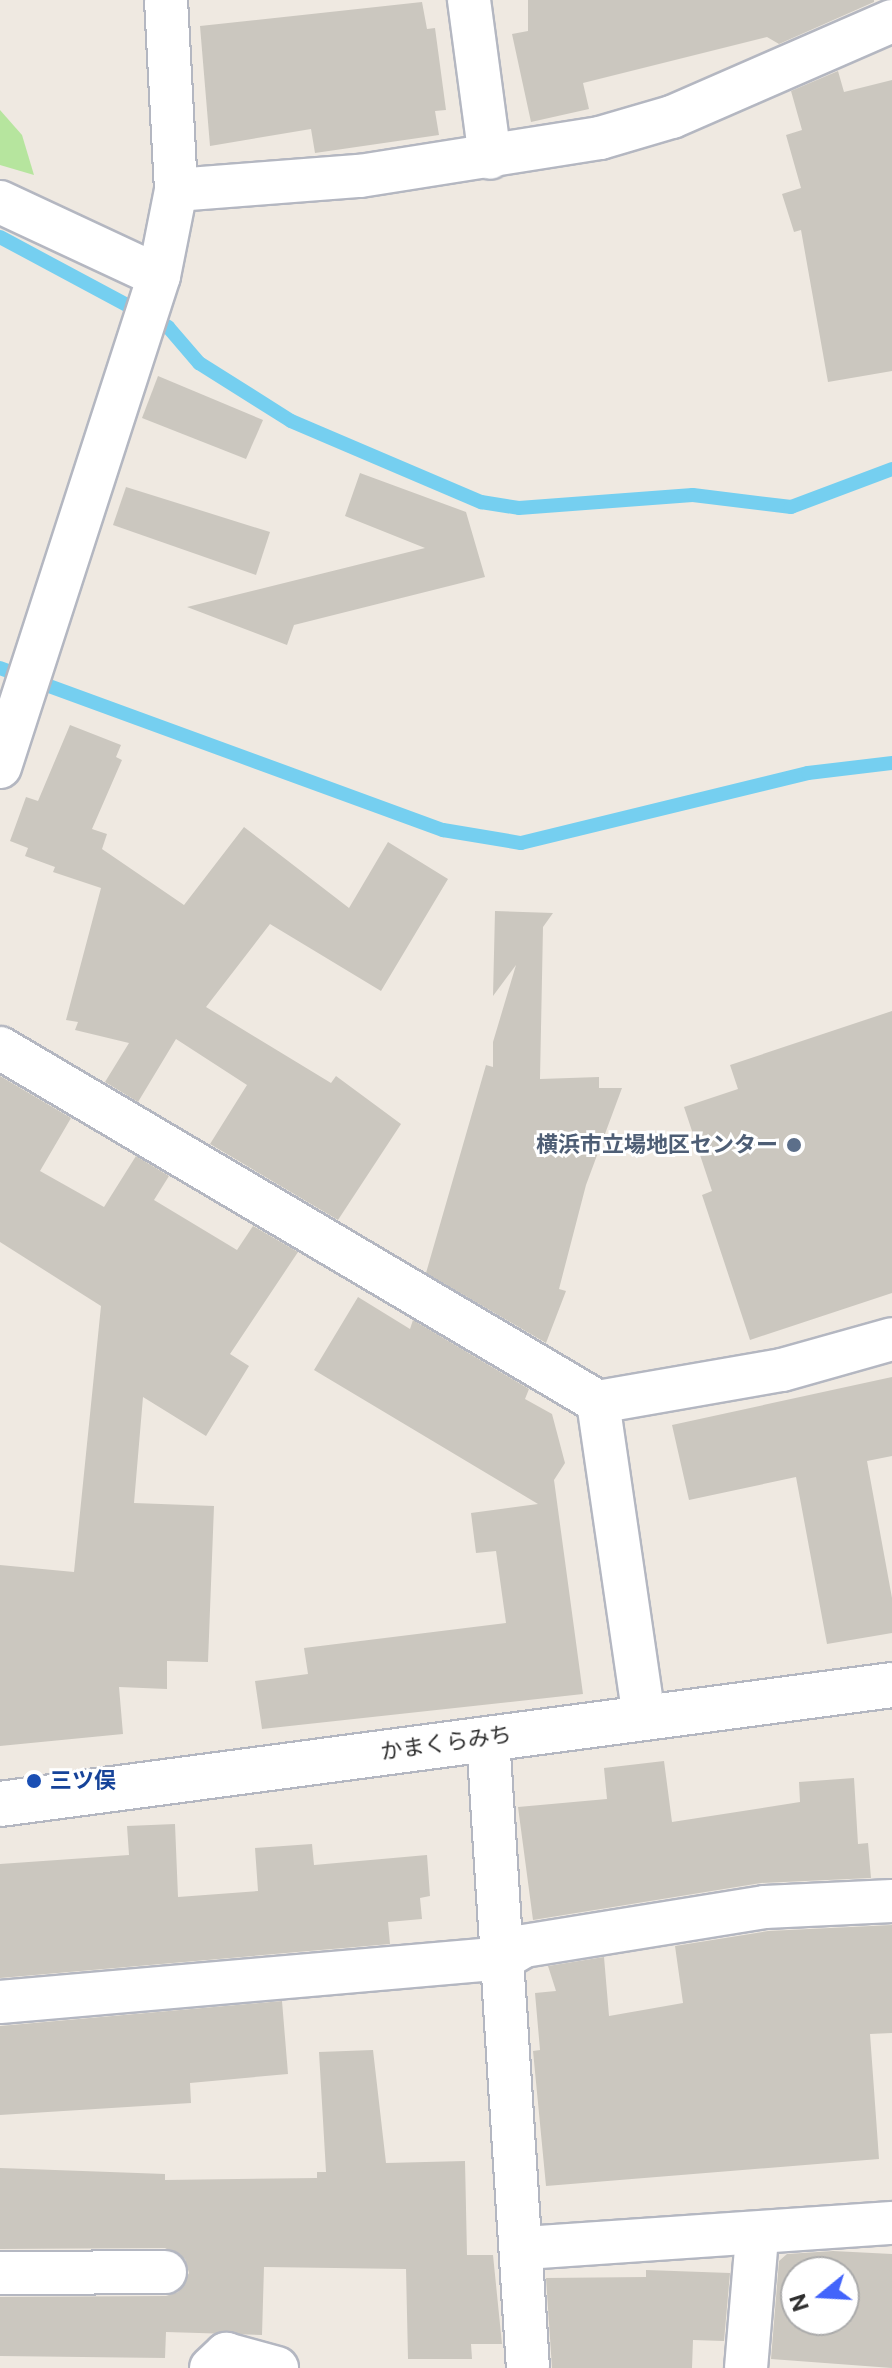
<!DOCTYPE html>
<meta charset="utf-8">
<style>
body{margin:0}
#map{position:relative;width:892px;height:2368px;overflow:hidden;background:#efe9e1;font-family:"Public Sans","Noto Sans JP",sans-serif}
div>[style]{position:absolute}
.green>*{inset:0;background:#b6e59e}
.stream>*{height:14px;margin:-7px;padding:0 7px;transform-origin:7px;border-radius:7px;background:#75cff0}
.building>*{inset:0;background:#cbc7bf}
.roads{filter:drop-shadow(2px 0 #b4b7c1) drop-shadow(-2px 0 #b4b7c1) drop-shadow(0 2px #b4b7c1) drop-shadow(0 -2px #b4b7c1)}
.minor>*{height:42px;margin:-21px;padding:0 21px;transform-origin:21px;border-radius:21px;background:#fff}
.secondary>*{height:44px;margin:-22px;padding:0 22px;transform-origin:22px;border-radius:22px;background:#fff}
.dots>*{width:22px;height:22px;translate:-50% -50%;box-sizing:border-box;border:4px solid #fff;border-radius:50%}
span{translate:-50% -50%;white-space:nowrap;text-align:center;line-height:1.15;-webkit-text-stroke:6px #fff;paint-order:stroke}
.service-label{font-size:22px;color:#4e5e75;font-weight:700}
.right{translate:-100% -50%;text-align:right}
.street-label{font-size:22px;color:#2e2e2e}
.transit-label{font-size:22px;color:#164399;font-weight:700}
.left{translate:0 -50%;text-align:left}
.north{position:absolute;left:780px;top:2256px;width:80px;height:80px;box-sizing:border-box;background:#fff;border:2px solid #ababab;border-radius:50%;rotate:252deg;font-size:22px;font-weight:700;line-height:32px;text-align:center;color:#2e2e2e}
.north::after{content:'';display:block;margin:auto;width:28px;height:36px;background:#4264fb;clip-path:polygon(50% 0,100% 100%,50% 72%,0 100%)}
</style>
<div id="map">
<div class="green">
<i style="clip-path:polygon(0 110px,22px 135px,34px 175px,0 165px)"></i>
</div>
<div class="stream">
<i style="left:0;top:237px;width:191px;rotate:28.2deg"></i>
<i style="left:168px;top:327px;width:48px;rotate:49.3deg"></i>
<i style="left:199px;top:363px;width:109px;rotate:32.2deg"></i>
<i style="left:291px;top:421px;width:207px;rotate:23.1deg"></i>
<i style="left:481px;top:502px;width:38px;rotate:9deg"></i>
<i style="left:519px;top:508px;width:174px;rotate:-4.3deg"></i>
<i style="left:693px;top:495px;width:99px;rotate:7deg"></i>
<i style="left:791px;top:507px;width:108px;rotate:-20.6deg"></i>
<i style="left:0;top:668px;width:472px;rotate:20.1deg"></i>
<i style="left:443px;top:830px;width:79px;rotate:9.5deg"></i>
<i style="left:521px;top:843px;width:295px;rotate:-13.7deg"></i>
<i style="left:808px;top:773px;width:85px;rotate:-6.8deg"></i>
</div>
<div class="building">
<i style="clip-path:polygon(528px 0,874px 0,874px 2px,779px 44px,767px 37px,583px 83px,589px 109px,531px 122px,512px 34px,528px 31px)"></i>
<i style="clip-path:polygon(422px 2px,427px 29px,435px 28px,446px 110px,435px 111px,439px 135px,315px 153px,311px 129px,210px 146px,200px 26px)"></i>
<i style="clip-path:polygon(838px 71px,844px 92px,892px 80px,892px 371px,828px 382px,801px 230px,794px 232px,782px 194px,801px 188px,786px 135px,802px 130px,791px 91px)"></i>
<i style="clip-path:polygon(158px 376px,263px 420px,246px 459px,142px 418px)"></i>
<i style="clip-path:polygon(360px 473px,466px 512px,485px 577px,294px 625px,287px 645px,187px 607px,425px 548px,345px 516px)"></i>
<i style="clip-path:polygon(126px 487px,270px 532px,256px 575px,113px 525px)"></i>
<i style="clip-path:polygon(70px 725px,121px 745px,116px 757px,122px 760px,92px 829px,107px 834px,102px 849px,184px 905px,244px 827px,349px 908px,388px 842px,448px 879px,381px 991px,270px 924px,206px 1007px,331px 1083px,336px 1076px,401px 1124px,338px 1220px,210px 1144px,247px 1085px,176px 1039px,138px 1102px,105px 1082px,129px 1043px,75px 1030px,78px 1022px,66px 1020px,101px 888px,53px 872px,55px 867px,25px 856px,28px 848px,10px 841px,26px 797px,38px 801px)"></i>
<i style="clip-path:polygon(495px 911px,553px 913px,543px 927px,540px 1079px,599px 1077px,599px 1088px,622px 1088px,586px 1185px,559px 1289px,566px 1291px,546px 1343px,426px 1273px,486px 1065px,493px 1067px,493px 1042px,516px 965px,493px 996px)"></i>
<i style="clip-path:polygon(892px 1011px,892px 1293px,750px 1340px,702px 1195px,712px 1191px,684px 1107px,738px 1089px,730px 1065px)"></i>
<i style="clip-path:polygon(0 1076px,71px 1118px,40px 1171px,104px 1207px,136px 1156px,169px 1176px,154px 1200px,237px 1250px,253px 1226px,298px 1252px,230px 1354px,249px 1366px,206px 1436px,143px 1397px,134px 1503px,214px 1506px,208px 1662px,167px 1661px,167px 1689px,119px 1687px,123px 1734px,0 1746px,0 1565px,74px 1572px,101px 1306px,0 1242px)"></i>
<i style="clip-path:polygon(358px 1297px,410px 1329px,413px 1320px,529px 1389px,525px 1399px,552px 1414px,565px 1463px,554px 1480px,583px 1694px,262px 1729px,255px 1681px,308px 1674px,304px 1648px,506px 1623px,496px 1551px,476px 1553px,471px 1513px,538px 1504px,314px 1370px)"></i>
<i style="clip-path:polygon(892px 1377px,892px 1456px,867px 1461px,892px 1598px,892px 1633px,827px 1644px,796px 1477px,689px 1500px,672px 1425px)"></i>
<i style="clip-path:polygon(664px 1761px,672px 1822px,800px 1802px,799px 1782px,854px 1778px,858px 1844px,868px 1843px,871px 1878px,761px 1883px,533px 1920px,518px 1807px,607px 1799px,604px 1768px)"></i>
<i style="clip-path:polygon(175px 1824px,178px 1897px,258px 1891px,255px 1848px,312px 1844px,314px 1865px,427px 1855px,430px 1896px,420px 1898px,422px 1919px,388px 1922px,390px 1944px,0 1978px,0 1864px,129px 1855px,127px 1826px)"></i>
<i style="clip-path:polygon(892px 1925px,892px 2033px,870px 2034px,879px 2159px,546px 2186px,533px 2051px,540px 2050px,535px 1993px,556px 1991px,548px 1966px,604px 1957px,609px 2016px,683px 2003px,675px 1946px,768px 1931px)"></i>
<i style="clip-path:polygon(282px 2001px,288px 2074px,190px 2083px,191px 2103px,0 2115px,0 2026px)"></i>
<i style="clip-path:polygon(373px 2050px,386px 2163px,465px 2161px,467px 2255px,493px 2255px,502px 2344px,471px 2344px,472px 2359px,408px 2359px,406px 2269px,264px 2267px,262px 2335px,166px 2332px,165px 2358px,0 2356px,0 2297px,166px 2296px,178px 2292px,189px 2273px,185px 2259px,165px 2248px,0 2249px,0 2168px,165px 2174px,165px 2180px,317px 2178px,317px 2172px,326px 2172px,319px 2052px)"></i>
<i style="clip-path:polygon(evenodd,833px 2251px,892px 2254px,892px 2368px,771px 2359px,779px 2261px,787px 2254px,833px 2251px,796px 2272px,844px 2272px,844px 2320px,796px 2320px,796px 2272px)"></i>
<i style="clip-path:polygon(646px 2270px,730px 2273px,724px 2341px,693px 2340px,692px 2368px,552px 2368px,546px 2278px,646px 2277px)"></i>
</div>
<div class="roads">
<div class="minor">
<i style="left:469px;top:0;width:159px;rotate:82.4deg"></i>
<i style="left:176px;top:190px;width:185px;rotate:-4.4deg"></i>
<i style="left:360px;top:176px;width:243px;rotate:-9deg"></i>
<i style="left:600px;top:138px;width:75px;rotate:-16.3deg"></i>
<i style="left:672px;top:117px;width:240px;rotate:-23.6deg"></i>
<i style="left:0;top:202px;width:175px;rotate:25deg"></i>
<i style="left:0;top:767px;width:516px;rotate:-72.06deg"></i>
<i style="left:159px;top:276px;width:88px;rotate:-78.8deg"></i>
<i style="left:176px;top:190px;width:190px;rotate:-93deg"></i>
<i style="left:0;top:1048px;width:695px;rotate:30.62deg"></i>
<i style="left:598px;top:1402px;width:187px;rotate:-9.9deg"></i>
<i style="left:782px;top:1370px;width:114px;rotate:-15.7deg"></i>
<i style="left:598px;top:1402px;width:317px;rotate:81.7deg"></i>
<i style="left:488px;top:1738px;width:631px;rotate:86.37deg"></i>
<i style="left:0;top:2002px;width:506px;rotate:-4.99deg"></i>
<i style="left:504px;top:1958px;width:23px;rotate:-31deg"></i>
<i style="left:524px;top:1946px;width:244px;rotate:-9.2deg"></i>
<i style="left:765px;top:1907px;width:127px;rotate:-2.7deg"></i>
<i style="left:524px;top:2248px;width:369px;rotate:-3.9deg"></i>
<i style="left:0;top:2273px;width:165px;rotate:-0.3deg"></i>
<i style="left:211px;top:2368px;width:21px;rotate:-43deg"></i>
<i style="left:226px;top:2354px;width:53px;rotate:15.4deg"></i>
<i style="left:746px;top:2368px;width:132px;rotate:-85.2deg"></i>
</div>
<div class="secondary">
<i style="left:0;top:1804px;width:900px;rotate:-7.6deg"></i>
</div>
</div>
<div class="dots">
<i style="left:794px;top:1145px;background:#5c6f8a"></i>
<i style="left:34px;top:1781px;background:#1a4fb4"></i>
</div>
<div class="service-label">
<span class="right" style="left:778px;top:1145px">横浜市立場地区センター</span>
</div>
<div class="street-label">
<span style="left:446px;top:1743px;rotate:-8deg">かまくらみち</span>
</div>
<div class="transit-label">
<span class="left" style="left:50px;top:1781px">三ツ俣</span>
</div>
<div class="north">N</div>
</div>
